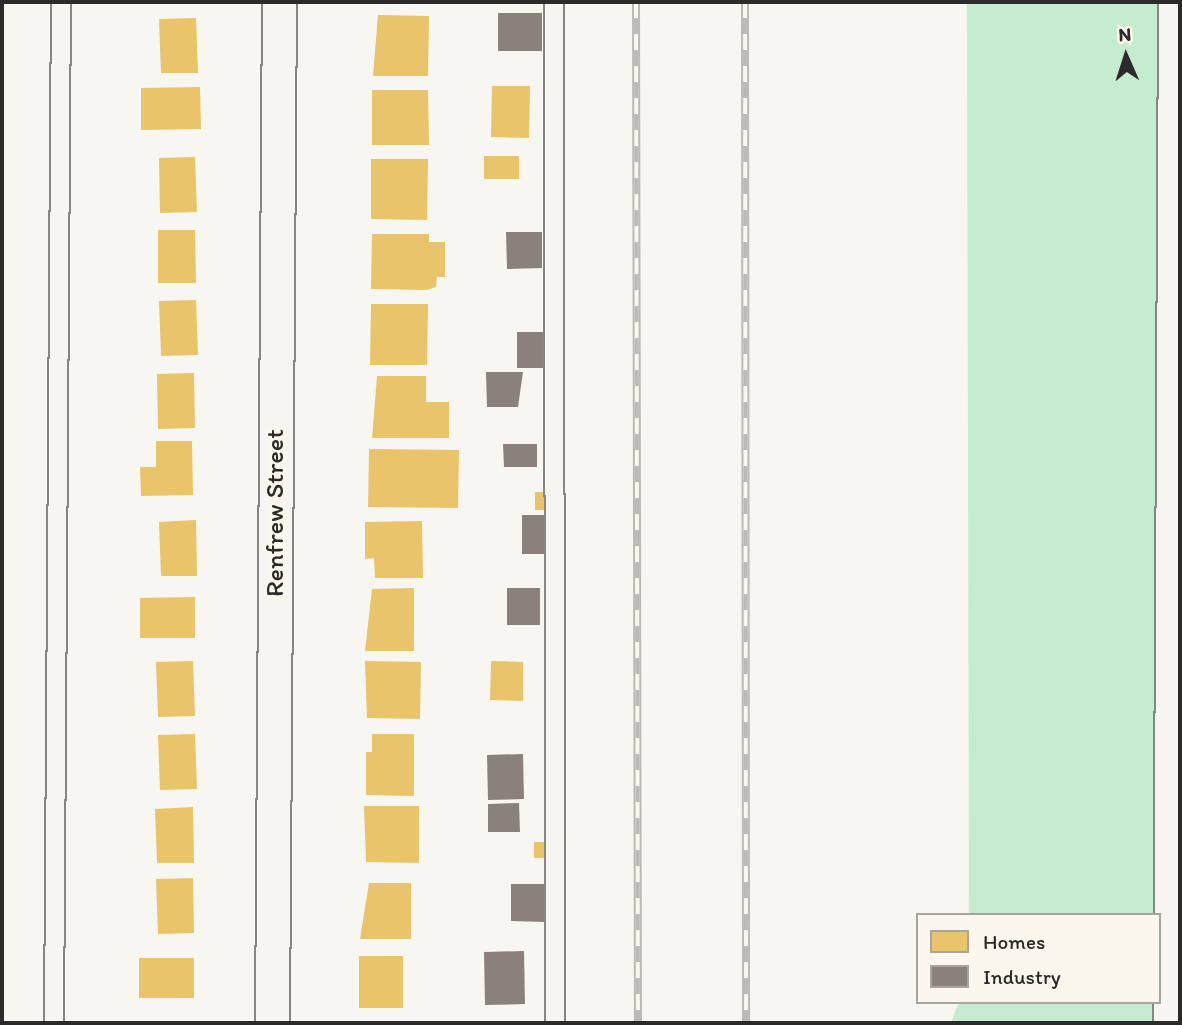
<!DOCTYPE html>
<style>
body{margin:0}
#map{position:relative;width:1182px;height:1025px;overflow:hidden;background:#f8f6f0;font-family:Itim,sans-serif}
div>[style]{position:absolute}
.green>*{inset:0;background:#c4ecce}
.homes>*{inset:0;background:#e9c46a}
.industry>*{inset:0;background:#8a817c}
.roads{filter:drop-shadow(2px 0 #878684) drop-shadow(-2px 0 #878684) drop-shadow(0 2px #878684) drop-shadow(0 -2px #878684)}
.service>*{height:18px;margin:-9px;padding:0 9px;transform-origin:9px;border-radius:9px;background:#f6f5f1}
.minor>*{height:33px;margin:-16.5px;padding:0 16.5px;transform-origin:16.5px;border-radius:16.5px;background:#f6f5f1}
.rail>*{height:8px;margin-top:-4px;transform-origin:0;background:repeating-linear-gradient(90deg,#fbf7ec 0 16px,#bcbab8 0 32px);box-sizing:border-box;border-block:2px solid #bcbab8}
span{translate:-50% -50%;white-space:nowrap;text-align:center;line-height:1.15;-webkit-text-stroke:7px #fbf7ec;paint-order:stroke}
.street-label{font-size:26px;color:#2b2b2b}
.frame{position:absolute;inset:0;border:4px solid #2b2b2b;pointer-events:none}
.legend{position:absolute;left:916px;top:913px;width:245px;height:91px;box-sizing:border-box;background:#fbf7ec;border:2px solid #a8a59f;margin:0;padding:9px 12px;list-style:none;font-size:21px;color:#2b2b2b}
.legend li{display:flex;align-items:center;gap:14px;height:35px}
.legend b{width:35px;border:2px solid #a8a59f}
.north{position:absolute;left:1091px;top:21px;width:70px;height:70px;-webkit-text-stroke:5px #fbf7ec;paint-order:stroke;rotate:357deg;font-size:19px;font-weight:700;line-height:28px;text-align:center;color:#2b2b2b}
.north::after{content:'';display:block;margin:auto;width:24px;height:32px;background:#2b2b2b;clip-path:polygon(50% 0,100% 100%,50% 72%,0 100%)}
</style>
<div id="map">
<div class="green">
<i style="clip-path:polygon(967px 2px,1175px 2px,1170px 1023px,951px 1023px,959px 1002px,1159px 1002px,1159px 915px,969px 915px)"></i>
</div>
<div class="homes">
<i style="clip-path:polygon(378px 15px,429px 16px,428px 76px,373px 76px)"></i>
<i style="clip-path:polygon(196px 18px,198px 73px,161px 73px,159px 19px)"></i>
<i style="clip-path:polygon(492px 86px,530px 86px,529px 138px,491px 137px)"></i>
<i style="clip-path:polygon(200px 87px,201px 129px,141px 130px,141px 88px)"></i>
<i style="clip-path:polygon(372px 90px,428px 90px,429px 145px,372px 145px)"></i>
<i style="clip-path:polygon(484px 156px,519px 156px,519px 179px,484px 179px)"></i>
<i style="clip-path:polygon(195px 157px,197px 212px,160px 213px,159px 158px)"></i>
<i style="clip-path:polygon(371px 159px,428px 159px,427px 220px,371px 219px)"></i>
<i style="clip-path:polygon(158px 230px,195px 230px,196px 283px,158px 283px)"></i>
<i style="clip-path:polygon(372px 234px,429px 234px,429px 242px,445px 242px,445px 277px,437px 277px,436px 287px,427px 290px,371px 289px)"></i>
<i style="clip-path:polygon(196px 300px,198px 355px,161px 356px,159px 301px)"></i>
<i style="clip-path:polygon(371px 304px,428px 304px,427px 365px,370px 365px)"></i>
<i style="clip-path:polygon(194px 373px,195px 428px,158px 429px,157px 374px)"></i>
<i style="clip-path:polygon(377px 376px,426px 376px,426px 402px,449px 402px,449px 438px,372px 438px)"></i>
<i style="clip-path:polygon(156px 441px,192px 441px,193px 495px,141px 496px,140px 467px,156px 467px)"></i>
<i style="clip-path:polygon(369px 449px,459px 450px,458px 508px,368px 507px)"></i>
<i style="clip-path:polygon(535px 492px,548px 492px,548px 510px,535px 510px)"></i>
<i style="clip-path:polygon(196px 520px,197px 576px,161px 576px,159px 522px)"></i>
<i style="clip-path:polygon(422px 521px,423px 578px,375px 578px,374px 558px,365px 559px,365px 522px)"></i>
<i style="clip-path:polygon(414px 588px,414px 651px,365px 651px,372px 589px)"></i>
<i style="clip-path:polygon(195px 597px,195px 638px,140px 638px,140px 598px)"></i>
<i style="clip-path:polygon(193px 661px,195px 716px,158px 717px,156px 662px)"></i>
<i style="clip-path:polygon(365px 661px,421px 662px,420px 719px,367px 718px)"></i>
<i style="clip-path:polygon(491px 661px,523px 662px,523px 701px,490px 700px)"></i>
<i style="clip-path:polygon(195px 734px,197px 789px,160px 790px,158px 735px)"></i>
<i style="clip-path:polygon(372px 734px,414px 734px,414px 796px,366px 795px,366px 752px,372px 752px)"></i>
<i style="clip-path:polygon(364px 806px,419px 806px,419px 863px,366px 862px)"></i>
<i style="clip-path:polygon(193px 807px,194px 863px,157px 863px,155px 809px)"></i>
<i style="clip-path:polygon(534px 842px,550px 842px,550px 858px,534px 858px)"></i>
<i style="clip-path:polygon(193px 878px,194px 933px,158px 934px,156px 879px)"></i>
<i style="clip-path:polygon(369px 883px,411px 883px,411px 939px,360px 939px)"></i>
<i style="clip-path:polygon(359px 956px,403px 956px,403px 1008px,359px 1008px)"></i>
<i style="clip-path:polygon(139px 958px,194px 958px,194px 998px,139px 998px)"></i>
</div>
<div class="industry">
<i style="clip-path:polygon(498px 13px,542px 13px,542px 51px,498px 51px)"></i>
<i style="clip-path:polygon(506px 232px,542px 232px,542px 268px,507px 269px)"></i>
<i style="clip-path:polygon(517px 332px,552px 332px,551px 368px,517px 368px)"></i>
<i style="clip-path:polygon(486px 372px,523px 372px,518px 407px,487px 407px)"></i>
<i style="clip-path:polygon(503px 444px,537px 444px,537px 467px,504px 467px)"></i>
<i style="clip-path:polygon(522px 515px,551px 515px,551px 554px,522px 554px)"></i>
<i style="clip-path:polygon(507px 588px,540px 588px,540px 625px,507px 625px)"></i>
<i style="clip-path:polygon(523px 754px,524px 799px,488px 800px,487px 755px)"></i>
<i style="clip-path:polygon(519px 803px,520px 832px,488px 832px,488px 804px)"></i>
<i style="clip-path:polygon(511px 884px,547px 884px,546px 922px,511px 921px)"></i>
<i style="clip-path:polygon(524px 951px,525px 1004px,485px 1005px,484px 952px)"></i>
</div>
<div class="roads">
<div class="service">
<i style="left:554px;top:2px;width:1021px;rotate:89.94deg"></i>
<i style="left:54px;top:1023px;width:1021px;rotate:-89.61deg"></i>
</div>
<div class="minor">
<i style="left:272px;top:1023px;width:1021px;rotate:-89.61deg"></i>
<i style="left:1170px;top:1023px;width:1021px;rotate:-89.72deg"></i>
</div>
</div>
<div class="rail">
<i style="left:636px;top:2px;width:1021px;rotate:89.89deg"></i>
<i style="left:745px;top:2px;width:1021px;rotate:89.94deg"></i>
</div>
<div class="street-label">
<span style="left:275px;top:513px;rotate:-90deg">Renfrew Street</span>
</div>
<div class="frame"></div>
<ul class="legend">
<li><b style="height:19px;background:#e9c46a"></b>Homes</li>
<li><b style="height:19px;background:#8a817c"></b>Industry</li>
</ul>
<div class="north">N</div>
</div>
